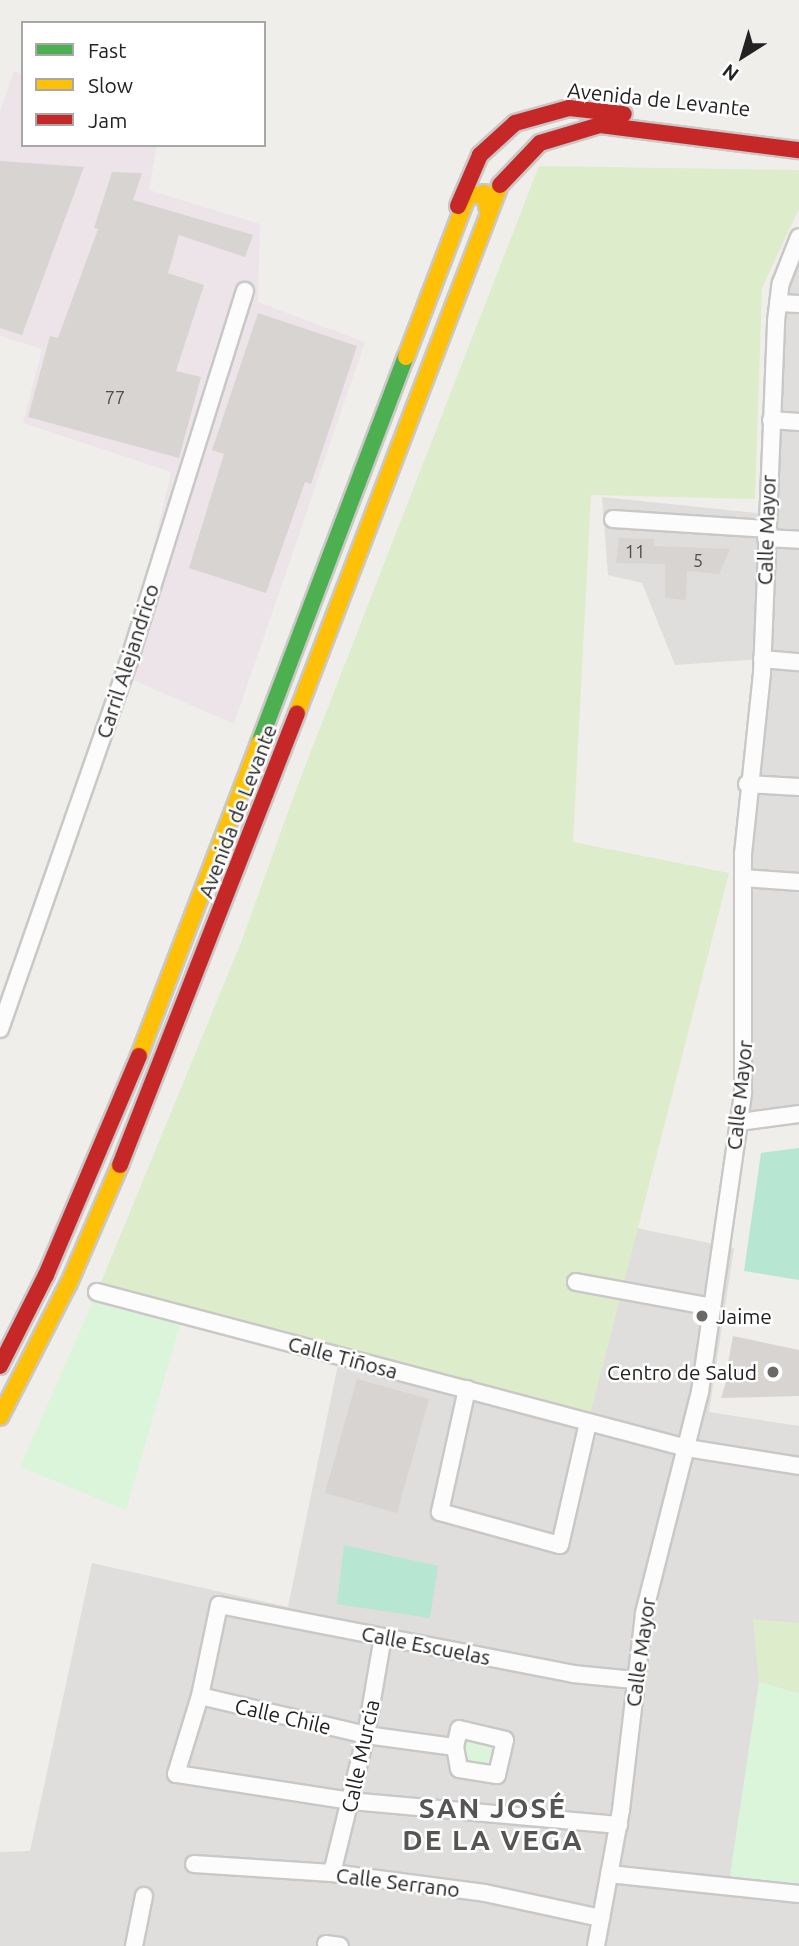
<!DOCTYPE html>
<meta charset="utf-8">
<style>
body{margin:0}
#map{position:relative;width:799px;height:1946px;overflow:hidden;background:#f0eeeb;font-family:Ubuntu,sans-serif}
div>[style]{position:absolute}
.residential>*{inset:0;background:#dfdedc}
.industrial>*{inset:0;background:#ede4e9}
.grass>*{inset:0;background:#ddeccb}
.park>*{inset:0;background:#daf5da}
.pitch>*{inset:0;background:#b7e6d2}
.building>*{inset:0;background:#d7d4d2}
.roads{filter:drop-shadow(2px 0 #c9c8c7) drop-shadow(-2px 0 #c9c8c7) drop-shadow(0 2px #c9c8c7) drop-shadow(0 -2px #c9c8c7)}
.street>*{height:16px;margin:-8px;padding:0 8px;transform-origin:8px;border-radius:8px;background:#fdfcfc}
.fast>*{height:16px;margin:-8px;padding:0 8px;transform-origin:8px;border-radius:8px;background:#4caf50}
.slow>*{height:16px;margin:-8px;padding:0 8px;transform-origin:8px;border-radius:8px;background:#ffc107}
.jam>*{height:16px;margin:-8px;padding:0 8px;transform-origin:8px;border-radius:8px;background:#c62828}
.dots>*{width:19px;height:19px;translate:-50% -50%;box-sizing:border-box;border:4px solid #fff;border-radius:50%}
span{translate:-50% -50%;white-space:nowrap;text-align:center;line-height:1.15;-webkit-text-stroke:5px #fff;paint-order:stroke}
.number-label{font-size:18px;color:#4f4e4e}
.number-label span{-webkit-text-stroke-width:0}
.street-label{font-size:21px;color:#222}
.poi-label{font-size:21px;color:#222}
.left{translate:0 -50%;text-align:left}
.right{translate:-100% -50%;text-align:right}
.district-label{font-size:28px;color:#555;font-weight:700;letter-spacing:2px}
.legend{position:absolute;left:21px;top:21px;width:245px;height:126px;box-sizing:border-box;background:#fff;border:2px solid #a7a7a7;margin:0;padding:9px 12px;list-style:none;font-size:21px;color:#222}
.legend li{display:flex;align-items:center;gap:14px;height:35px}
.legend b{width:35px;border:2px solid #a7a7a7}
.north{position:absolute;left:708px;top:21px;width:70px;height:70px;-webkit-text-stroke:5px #fff;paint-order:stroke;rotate:217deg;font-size:19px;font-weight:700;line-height:28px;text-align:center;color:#222}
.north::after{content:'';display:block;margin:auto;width:24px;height:32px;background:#222;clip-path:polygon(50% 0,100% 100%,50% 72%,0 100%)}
</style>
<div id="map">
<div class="residential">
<i style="clip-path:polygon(799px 237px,799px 1114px,739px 1122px,744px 929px,761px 659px,675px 665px,642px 583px,608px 575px,602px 497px,766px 514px,778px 303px)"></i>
<i style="clip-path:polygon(592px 1219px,734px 1248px,709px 1412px,799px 1426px,799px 1946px,0 1946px,0 1852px,30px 1851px,92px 1563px,288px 1607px,343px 1340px)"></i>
</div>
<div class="industrial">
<i style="clip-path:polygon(14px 71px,23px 74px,23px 145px,157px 145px,149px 190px,260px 224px,258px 302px,365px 342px,234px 724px,124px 676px,171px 472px,23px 423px,42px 349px,0 336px,0 111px)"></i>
</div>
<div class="grass">
<i style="clip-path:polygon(539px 166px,799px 170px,799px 209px,762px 288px,755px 499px,591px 495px,573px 842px,729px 873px,588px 1423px,97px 1292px,242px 940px,297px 787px)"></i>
<i style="clip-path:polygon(753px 1619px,799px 1623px,799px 1693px,759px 1682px)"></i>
</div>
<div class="park">
<i style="clip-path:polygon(97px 1292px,183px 1314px,126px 1510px,20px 1467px)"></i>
<i style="clip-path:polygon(759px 1682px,799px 1693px,799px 1887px,729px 1882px)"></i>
<i style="clip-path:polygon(462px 1734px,501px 1743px,491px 1769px,457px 1760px)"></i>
</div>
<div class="pitch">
<i style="clip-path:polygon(799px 1148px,799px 1280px,744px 1271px,761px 1153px)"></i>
<i style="clip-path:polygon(344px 1545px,438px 1566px,430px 1618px,337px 1604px)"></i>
</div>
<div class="building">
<i style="clip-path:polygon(0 161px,84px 167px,22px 335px,0 328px)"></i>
<i style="clip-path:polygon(112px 172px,142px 173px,133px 200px,253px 235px,245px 257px,179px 235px,168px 273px,204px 285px,176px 371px,201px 377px,179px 458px,28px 417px,50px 336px,58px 338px,98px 229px,94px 228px)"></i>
<i style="clip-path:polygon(258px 313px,357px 346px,311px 484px,305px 482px,266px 593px,189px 568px,224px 454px,212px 450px)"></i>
<i style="clip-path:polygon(619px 538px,654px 539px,654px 546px,730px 549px,719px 574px,687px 571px,686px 600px,665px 598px,665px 564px,616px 563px)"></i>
<i style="clip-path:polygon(733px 1336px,799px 1350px,799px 1396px,721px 1398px,732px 1363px,728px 1363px)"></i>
<i style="clip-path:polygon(357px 1379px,429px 1399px,397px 1513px,325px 1493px)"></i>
</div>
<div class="roads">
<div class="street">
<i style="left:778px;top:303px;width:21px;rotate:3deg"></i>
<i style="left:771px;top:420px;width:28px;rotate:4deg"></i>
<i style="left:613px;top:519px;width:153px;rotate:3.7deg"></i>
<i style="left:766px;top:538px;width:33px;rotate:3deg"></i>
<i style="left:762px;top:659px;width:37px;rotate:5deg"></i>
<i style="left:747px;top:784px;width:52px;rotate:3.3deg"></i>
<i style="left:743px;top:878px;width:56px;rotate:4.1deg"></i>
<i style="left:0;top:1029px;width:387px;rotate:-70.7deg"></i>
<i style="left:128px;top:664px;width:391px;rotate:-72.6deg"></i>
<i style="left:739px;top:1122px;width:61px;rotate:-7.6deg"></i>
<i style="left:576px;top:1282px;width:138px;rotate:10.4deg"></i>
<i style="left:97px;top:1292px;width:610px;rotate:14.81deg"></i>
<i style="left:687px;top:1448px;width:113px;rotate:9.1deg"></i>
<i style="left:467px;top:1389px;width:126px;rotate:102.4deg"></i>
<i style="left:440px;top:1512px;width:124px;rotate:15.4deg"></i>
<i style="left:560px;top:1545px;width:125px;rotate:-77.1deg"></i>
<i style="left:200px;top:1696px;width:171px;rotate:13.2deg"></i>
<i style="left:366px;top:1735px;width:90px;rotate:7.7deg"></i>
<i style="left:459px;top:1729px;width:47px;rotate:13.4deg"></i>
<i style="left:505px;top:1740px;width:36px;rotate:103deg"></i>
<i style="left:497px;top:1775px;width:38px;rotate:-171deg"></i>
<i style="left:459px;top:1769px;width:22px;rotate:-100deg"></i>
<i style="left:455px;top:1747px;width:18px;rotate:-77deg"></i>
<i style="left:619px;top:1825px;width:269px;rotate:-174.9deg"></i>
<i style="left:351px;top:1801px;width:177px;rotate:-171.2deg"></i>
<i style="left:176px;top:1774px;width:82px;rotate:-72.9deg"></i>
<i style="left:200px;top:1696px;width:93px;rotate:-78.2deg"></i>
<i style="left:219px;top:1605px;width:361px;rotate:11deg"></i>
<i style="left:573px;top:1674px;width:62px;rotate:5.5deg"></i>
<i style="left:194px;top:1864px;width:138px;rotate:3.7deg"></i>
<i style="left:332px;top:1873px;width:154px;rotate:7.4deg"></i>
<i style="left:485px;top:1893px;width:119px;rotate:12.2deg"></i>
<i style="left:332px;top:1873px;width:142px;rotate:-76.2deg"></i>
<i style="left:366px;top:1735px;width:99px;rotate:-80.2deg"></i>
<i style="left:609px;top:1874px;width:191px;rotate:6deg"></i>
<i style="left:326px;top:1944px;width:14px;rotate:8deg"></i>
<i style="left:134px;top:1946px;width:51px;rotate:-78.7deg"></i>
<i style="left:596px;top:1946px;width:138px;rotate:-79.6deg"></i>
<i style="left:621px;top:1810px;width:198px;rotate:-83.3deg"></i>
<i style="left:644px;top:1613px;width:228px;rotate:-75.8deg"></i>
<i style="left:700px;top:1392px;width:302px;rotate:-81.8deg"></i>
<i style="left:743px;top:1093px;width:239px;rotate:-90deg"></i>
<i style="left:743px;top:854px;width:182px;rotate:-84deg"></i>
<i style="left:762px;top:673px;width:352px;rotate:-87.7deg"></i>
<i style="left:776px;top:321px;width:38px;rotate:-83deg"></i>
<i style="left:781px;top:283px;width:49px;rotate:-68.6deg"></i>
</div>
<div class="fast">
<i style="left:259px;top:743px;width:413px;rotate:-69.2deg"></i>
</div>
<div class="slow">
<i style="left:406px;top:357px;width:171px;rotate:-69.1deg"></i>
<i style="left:467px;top:197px;width:17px;rotate:-13deg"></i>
<i style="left:484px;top:193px;width:17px;rotate:77deg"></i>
<i style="left:297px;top:713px;width:566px;rotate:-68.97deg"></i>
<i style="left:139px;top:1056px;width:335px;rotate:-69deg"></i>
<i style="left:0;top:1417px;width:151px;rotate:-62.8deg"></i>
<i style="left:69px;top:1283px;width:129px;rotate:-66.6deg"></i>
</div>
<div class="jam">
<i style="left:500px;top:185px;width:58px;rotate:-46.4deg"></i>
<i style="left:540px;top:143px;width:63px;rotate:-16.7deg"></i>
<i style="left:600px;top:125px;width:201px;rotate:7.2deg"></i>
<i style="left:458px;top:206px;width:56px;rotate:-66.7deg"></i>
<i style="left:480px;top:155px;width:47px;rotate:-42.4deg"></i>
<i style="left:515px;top:123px;width:56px;rotate:-15.5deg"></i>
<i style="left:569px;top:108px;width:55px;rotate:6.2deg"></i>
<i style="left:120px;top:1165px;width:485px;rotate:-68.6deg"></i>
<i style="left:0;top:1366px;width:102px;rotate:-63.2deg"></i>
<i style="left:46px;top:1275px;width:238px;rotate:-67deg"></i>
</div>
</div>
<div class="dots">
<i style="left:702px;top:1316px;background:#6a6968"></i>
<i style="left:773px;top:1372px;background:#6a6968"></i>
</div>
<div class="number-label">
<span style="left:115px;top:397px">77</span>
<span style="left:635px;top:551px">11</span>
<span style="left:698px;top:560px">5</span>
</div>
<div class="street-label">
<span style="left:659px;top:99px;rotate:6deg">Avenida de Levante</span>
<span style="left:766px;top:530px;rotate:-88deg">Calle Mayor</span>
<span style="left:127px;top:661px;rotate:-72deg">Carril Alejandrico</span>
<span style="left:237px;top:811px;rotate:-69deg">Avenida de Levante</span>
<span style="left:739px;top:1095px;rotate:-84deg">Calle Mayor</span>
<span style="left:343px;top:1357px;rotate:15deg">Calle Tiñosa</span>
<span style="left:426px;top:1645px;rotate:11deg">Calle Escuelas</span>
<span style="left:640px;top:1652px;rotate:-82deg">Calle Mayor</span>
<span style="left:283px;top:1716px;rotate:13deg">Calle Chile</span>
<span style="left:360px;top:1756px;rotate:-78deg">Calle Murcia</span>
<span style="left:398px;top:1882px;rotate:7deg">Calle Serrano</span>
</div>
<div class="poi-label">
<span class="left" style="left:716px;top:1316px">Jaime</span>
<span class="right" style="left:757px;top:1372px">Centro de Salud</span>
</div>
<div class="district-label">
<span style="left:493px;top:1824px">SAN JOSÉ<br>DE LA VEGA</span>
</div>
<ul class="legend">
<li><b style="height:9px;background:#4caf50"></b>Fast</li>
<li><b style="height:9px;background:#ffc107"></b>Slow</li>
<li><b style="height:9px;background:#c62828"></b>Jam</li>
</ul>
<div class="north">N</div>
</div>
